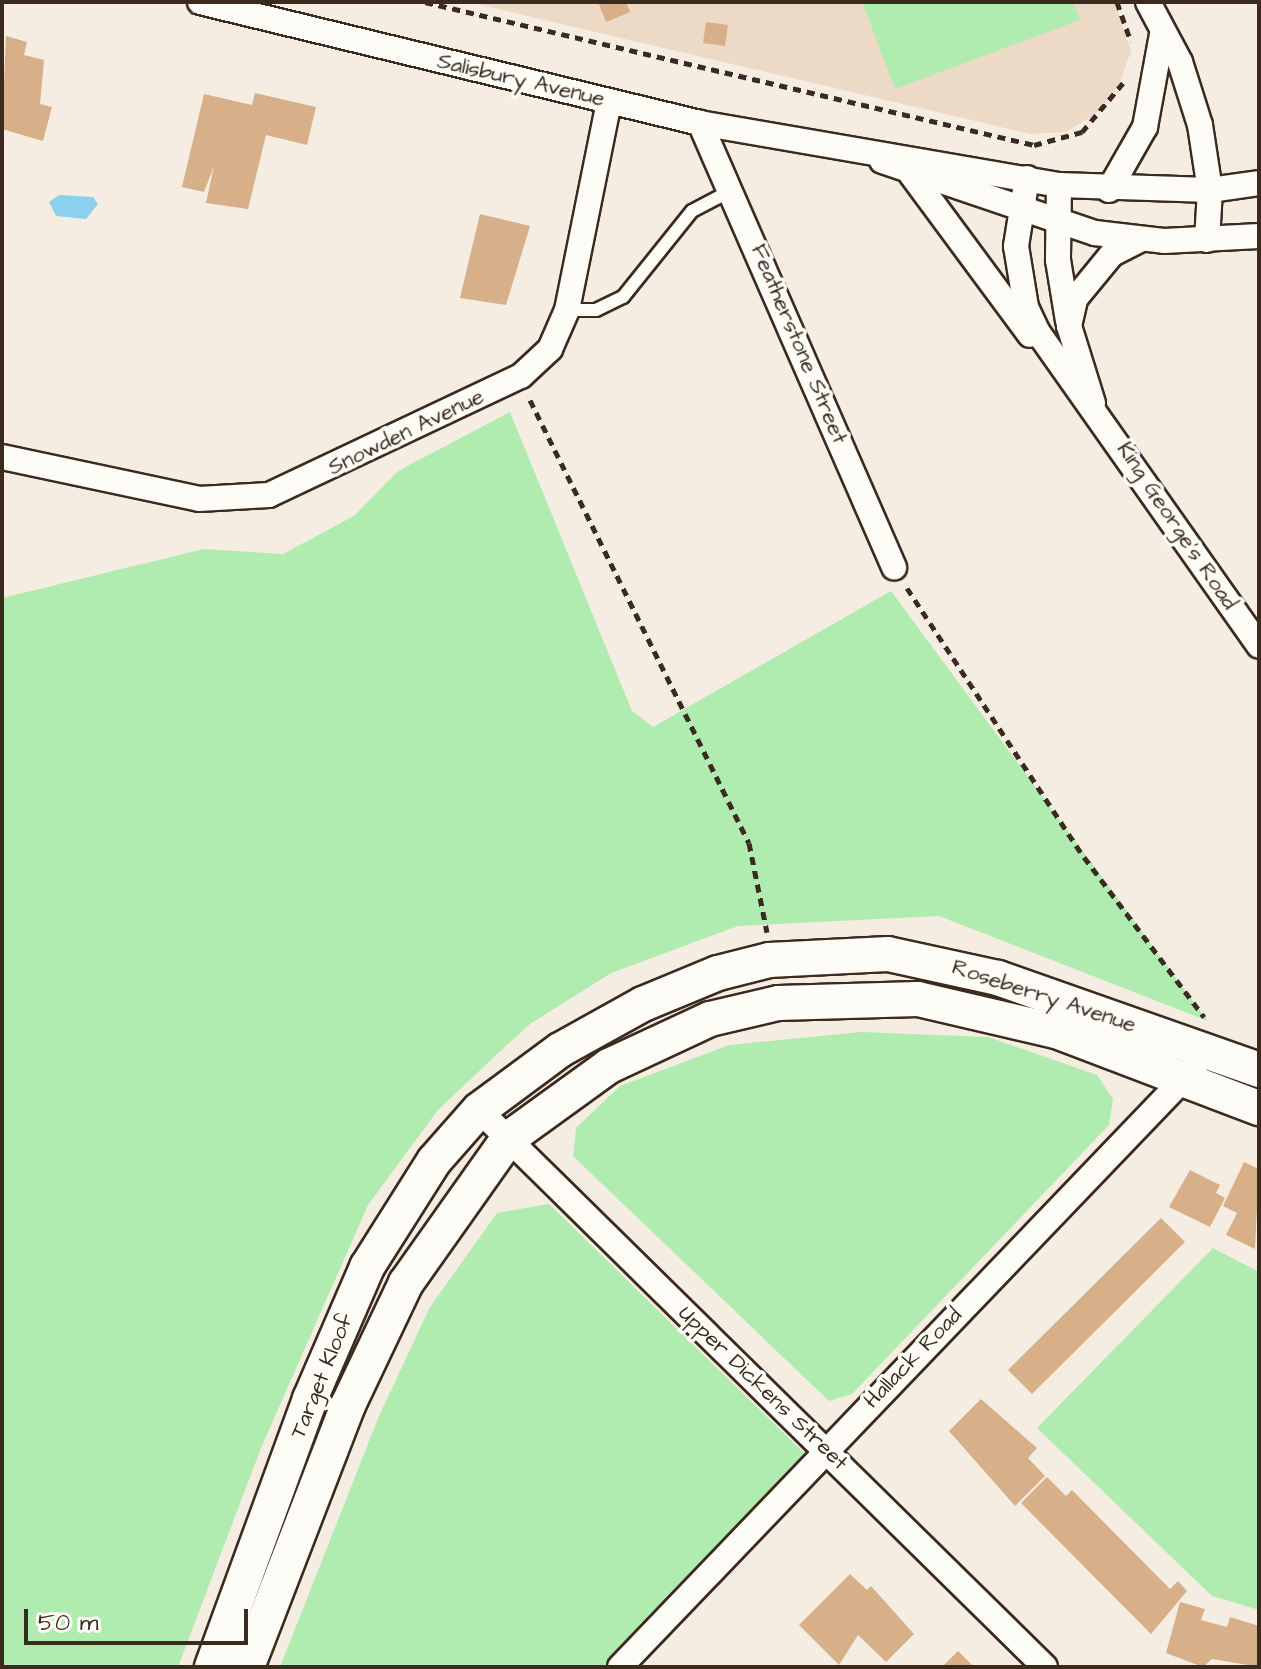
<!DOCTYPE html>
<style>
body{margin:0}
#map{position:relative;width:1261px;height:1669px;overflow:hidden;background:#f5ede1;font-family:"Architects Daughter",sans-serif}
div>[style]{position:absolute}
.built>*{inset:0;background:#ecdac7}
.green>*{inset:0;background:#b0ebb0}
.water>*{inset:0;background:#8bd1ed}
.building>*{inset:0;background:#d7af89}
.path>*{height:5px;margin-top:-2.5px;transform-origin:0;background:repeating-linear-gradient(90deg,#3b2a1e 0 8px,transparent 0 14px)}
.roads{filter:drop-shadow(2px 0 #3b2a1e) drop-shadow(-2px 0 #3b2a1e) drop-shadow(0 2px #3b2a1e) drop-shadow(0 -2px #3b2a1e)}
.service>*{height:12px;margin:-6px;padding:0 6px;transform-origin:6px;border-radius:6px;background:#fdfcf7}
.minor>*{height:24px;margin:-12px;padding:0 12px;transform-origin:12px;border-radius:12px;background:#fdfcf7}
.secondary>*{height:34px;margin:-17px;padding:0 17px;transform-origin:17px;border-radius:17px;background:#fdfcf7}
span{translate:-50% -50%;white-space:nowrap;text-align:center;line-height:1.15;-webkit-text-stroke:7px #fdfcf7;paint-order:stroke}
.street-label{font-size:22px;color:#3b2a1e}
.frame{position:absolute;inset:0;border:4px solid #3b2a1e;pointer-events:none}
.scale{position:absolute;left:24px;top:1609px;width:224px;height:36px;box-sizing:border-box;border:4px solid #3b2a1e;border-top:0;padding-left:10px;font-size:24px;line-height:28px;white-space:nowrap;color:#3b2a1e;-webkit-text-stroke:6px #fdfcf7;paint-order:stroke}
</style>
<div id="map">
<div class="built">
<i style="clip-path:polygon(468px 2px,1114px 2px,1131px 51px,1119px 85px,1097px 113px,1066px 132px,1031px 134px)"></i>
</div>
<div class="green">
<i style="clip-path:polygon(862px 2px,1073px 2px,1080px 20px,895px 89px)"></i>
<i style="clip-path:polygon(510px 412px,632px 711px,653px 727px,891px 591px,1208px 1021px,939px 916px,738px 926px,611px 973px,530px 1024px,494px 1057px,438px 1110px,368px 1205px,261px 1448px,178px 1667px,2px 1667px,2px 598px,204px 549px,283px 554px,354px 516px,398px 471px)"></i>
<i style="clip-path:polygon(861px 1032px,988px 1037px,1097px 1075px,1113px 1099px,1109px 1125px,852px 1394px,829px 1401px,573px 1156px,576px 1128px,620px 1086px,729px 1045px)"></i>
<i style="clip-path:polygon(549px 1204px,804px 1453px,812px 1473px,620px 1667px,280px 1667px,379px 1416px,430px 1307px,497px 1213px)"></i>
<i style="clip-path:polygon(1213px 1248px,1259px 1272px,1259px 1610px,1212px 1596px,1037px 1428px)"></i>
</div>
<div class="water">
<i style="clip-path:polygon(59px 195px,93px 197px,98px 204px,86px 219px,56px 216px,49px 202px)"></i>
</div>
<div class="building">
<i style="clip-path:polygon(598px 2px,626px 2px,630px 12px,606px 22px)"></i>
<i style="clip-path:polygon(706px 22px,728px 25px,725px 46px,703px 43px)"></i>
<i style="clip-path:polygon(6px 36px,27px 42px,24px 55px,44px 60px,40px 104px,52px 107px,43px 141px,2px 129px)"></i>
<i style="clip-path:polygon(255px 93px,316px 107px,307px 145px,266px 135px,248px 209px,206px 203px,214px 166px,204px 192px,182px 187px,204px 94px,252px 105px)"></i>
<i style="clip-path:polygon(480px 214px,530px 226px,506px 305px,460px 298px)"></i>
<i style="clip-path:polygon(1244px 1162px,1259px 1169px,1255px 1249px,1226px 1235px,1237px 1213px,1223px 1206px)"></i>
<i style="clip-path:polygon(1190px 1170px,1220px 1185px,1216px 1193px,1225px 1198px,1210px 1227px,1169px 1207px)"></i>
<i style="clip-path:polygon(1161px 1218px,1185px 1242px,1032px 1394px,1008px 1370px)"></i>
<i style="clip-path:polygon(981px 1399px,1037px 1448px,1028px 1458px,1045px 1476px,1015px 1506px,949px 1431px)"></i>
<i style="clip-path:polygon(1047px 1477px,1066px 1496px,1072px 1490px,1170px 1589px,1178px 1581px,1187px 1591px,1151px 1634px,1021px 1503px)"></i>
<i style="clip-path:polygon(850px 1574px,867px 1590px,871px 1586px,914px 1634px,886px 1662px,858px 1635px,839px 1665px,799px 1625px)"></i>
<i style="clip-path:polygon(1180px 1602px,1205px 1609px,1201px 1620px,1227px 1627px,1230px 1617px,1259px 1626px,1259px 1667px,1212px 1659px,1203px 1667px,1166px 1653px)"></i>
<i style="clip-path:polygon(958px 1651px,974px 1667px,942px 1667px)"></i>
</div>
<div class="path">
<i style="left:425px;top:2px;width:626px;rotate:13.21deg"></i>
<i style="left:1034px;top:145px;width:50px;rotate:-15.2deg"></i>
<i style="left:1082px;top:132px;width:64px;rotate:-50.1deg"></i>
<i style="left:1117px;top:2px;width:42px;rotate:70.7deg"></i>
<i style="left:530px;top:400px;width:494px;rotate:63.7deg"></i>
<i style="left:749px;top:843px;width:91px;rotate:78.6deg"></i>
<i style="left:907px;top:588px;width:322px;rotate:56.7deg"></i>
<i style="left:1084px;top:857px;width:200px;rotate:53.1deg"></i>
</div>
<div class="roads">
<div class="service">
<i style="left:567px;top:310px;width:29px"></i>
<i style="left:596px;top:310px;width:30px;rotate:-26deg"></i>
<i style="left:623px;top:297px;width:110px;rotate:-51.3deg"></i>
<i style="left:692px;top:211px;width:45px;rotate:-27.7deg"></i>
</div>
<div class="minor">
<i style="left:200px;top:2px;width:514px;rotate:13.6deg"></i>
<i style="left:700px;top:123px;width:364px;rotate:9.8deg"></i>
<i style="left:1059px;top:185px;width:151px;rotate:1.9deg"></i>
<i style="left:1210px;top:190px;width:49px;rotate:-8.1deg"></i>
<i style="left:1148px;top:2px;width:68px;rotate:61.9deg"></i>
<i style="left:1180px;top:62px;width:66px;rotate:72.4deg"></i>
<i style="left:1200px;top:125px;width:66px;rotate:81.3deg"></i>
<i style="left:1210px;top:190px;width:50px;rotate:93.4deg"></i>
<i style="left:700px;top:123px;width:485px;rotate:66.4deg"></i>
<i style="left:882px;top:161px;width:225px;rotate:18.7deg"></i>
<i style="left:1095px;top:233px;width:69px;rotate:6.6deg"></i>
<i style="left:1164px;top:241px;width:95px;rotate:-3deg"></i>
<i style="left:911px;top:174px;width:200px;rotate:53.5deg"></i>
<i style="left:1027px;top:178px;width:69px;rotate:99.2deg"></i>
<i style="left:1016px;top:246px;width:62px;rotate:80.7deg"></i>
<i style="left:1026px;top:307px;width:26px;rotate:65deg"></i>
<i style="left:1037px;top:331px;width:385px;rotate:54.8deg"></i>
<i style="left:1059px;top:185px;width:75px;rotate:90.8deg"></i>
<i style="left:1058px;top:260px;width:62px;rotate:80.7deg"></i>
<i style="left:1109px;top:190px;width:73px;rotate:-60.3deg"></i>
<i style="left:1145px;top:127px;width:95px;rotate:-79.6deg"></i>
<i style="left:1093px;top:403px;width:81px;rotate:-107.3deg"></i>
<i style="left:1069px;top:326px;width:28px;rotate:-77deg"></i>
<i style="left:1075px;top:299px;width:58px;rotate:-50.6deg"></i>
<i style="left:1112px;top:254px;width:33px;rotate:-27deg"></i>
<i style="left:2px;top:457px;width:201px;rotate:12deg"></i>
<i style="left:199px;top:499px;width:70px;rotate:-3.3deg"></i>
<i style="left:269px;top:495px;width:279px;rotate:-25.3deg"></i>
<i style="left:521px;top:376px;width:40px;rotate:-43deg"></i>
<i style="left:550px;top:349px;width:43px;rotate:-66.4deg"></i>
<i style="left:567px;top:310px;width:213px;rotate:-78.6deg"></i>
<i style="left:479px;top:1110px;width:794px;rotate:44.54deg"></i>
<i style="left:620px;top:1667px;width:830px;rotate:-46.22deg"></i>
</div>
<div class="secondary">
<i style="left:212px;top:1667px;width:285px;rotate:-69.9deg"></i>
<i style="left:310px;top:1399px;width:144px;rotate:-66.6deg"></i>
<i style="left:367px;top:1267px;width:125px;rotate:-57.7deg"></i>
<i style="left:434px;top:1161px;width:68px;rotate:-48.6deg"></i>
<i style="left:479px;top:1110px;width:101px;rotate:-36.5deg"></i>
<i style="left:560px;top:1050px;width:95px;rotate:-29deg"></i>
<i style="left:643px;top:1004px;width:81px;rotate:-22.5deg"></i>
<i style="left:718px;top:973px;width:53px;rotate:-14.3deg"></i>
<i style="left:769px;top:960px;width:119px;rotate:-2.9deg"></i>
<i style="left:888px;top:954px;width:113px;rotate:12.3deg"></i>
<i style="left:998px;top:978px;width:277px;rotate:19.4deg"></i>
<i style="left:247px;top:1667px;width:281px;rotate:-68.9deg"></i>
<i style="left:348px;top:1405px;width:135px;rotate:-64.6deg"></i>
<i style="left:406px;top:1283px;width:176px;rotate:-54.7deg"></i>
<i style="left:508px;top:1139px;width:125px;rotate:-35.9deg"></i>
<i style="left:609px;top:1066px;width:111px;rotate:-25deg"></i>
<i style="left:710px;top:1019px;width:70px;rotate:-13.2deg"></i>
<i style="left:778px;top:1003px;width:140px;rotate:-1.6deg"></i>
<i style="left:918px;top:999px;width:142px;rotate:13.1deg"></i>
<i style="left:1056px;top:1031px;width:217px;rotate:20.8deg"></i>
</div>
</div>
<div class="street-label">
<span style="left:521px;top:80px;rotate:13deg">Salisbury Avenue</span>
<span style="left:799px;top:344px;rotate:67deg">Featherstone Street</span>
<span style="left:406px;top:432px;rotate:-26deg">Snowden Avenue</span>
<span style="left:1177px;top:526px;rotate:56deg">King George's Road</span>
<span style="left:1044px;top:996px;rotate:18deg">Roseberry Avenue</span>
<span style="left:913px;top:1358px;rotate:-46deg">Hallack Road</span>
<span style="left:322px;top:1376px;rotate:-68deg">Target Kloof</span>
<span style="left:763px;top:1388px;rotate:44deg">Upper Dickens Street</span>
</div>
<div class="frame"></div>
<div class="scale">50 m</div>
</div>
